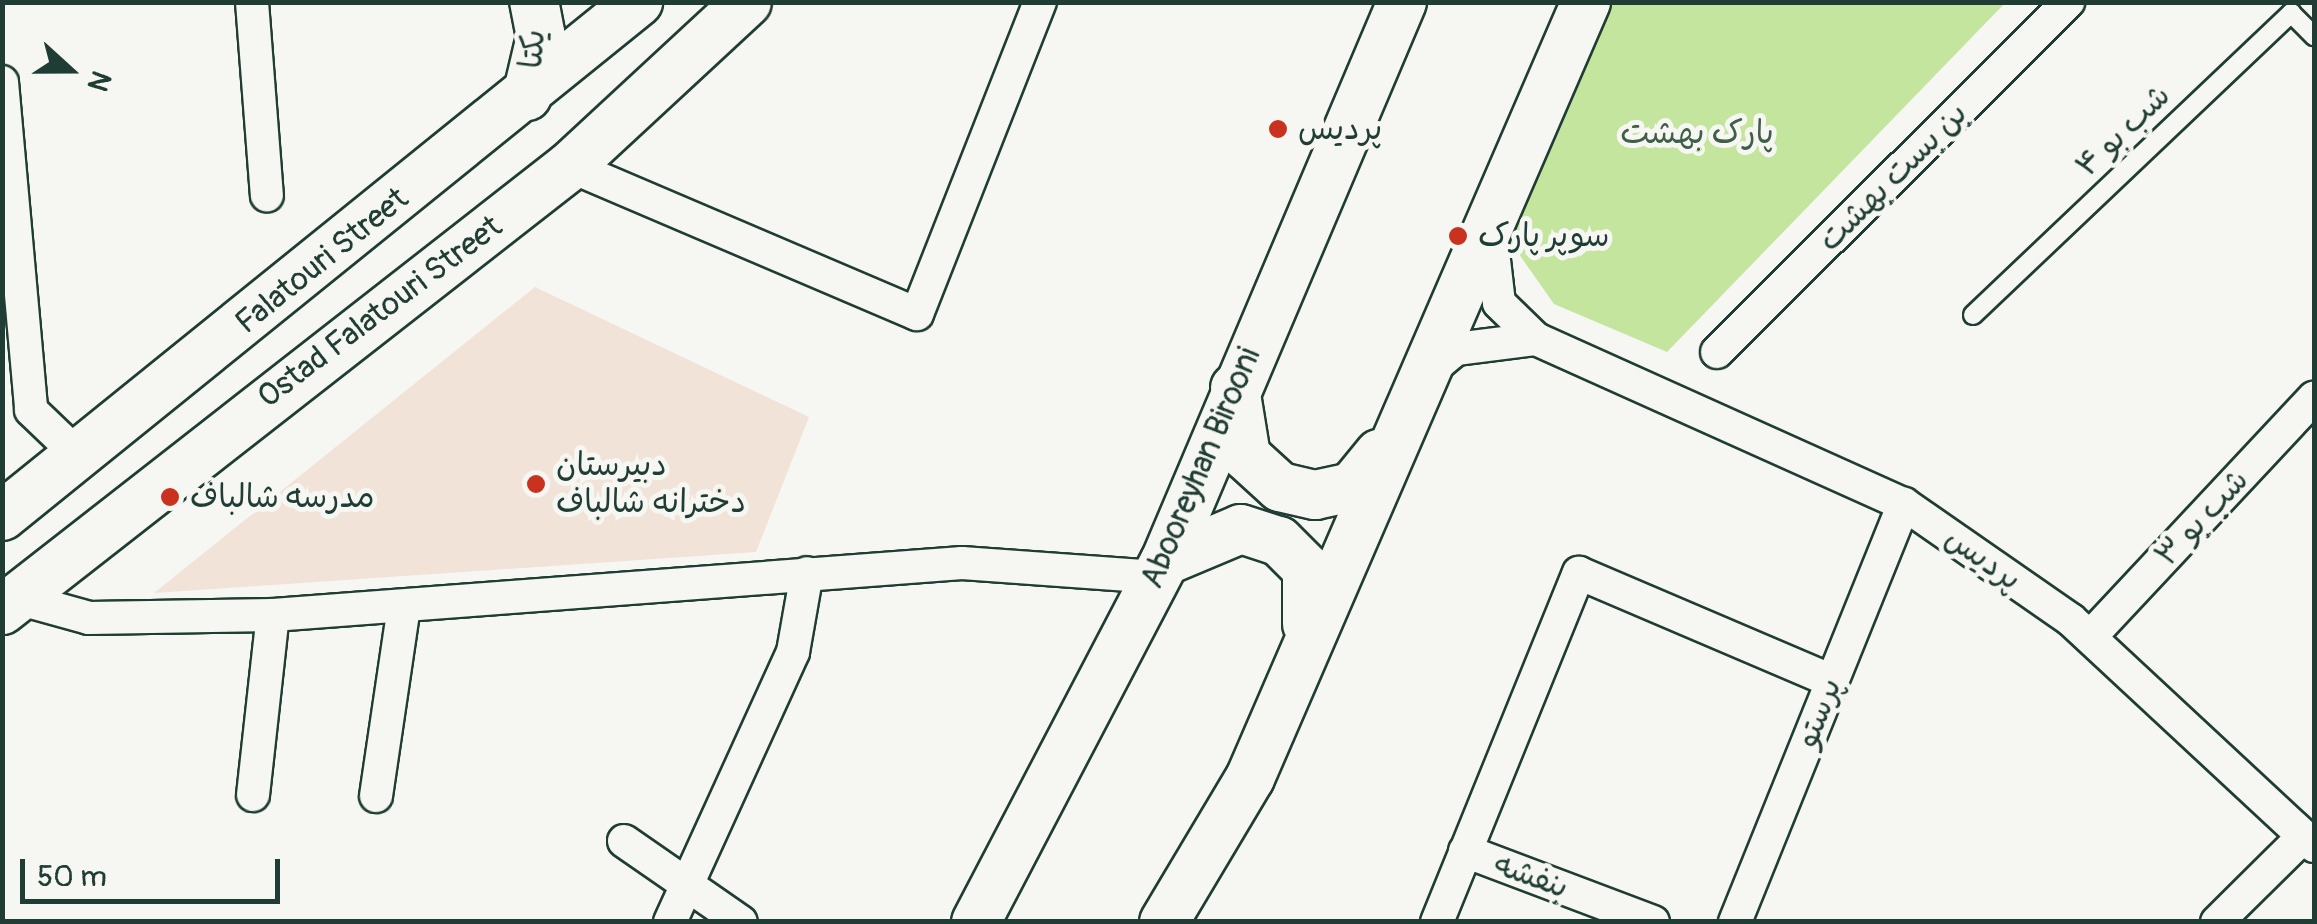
<!DOCTYPE html>
<meta charset="utf-8">
<style>
body{margin:0}
#map{position:relative;width:2317px;height:924px;overflow:hidden;background:#f6f6f2;font-family:Pangolin,"Playpen Sans Arabic",sans-serif}
div>[style]{position:absolute}
.built>*{inset:0;background:#f1e3d7}
.green>*{inset:0;background:#c4e59e}
.roads{filter:drop-shadow(2px 0 #1f3d34) drop-shadow(-2px 0 #1f3d34) drop-shadow(0 2px #1f3d34) drop-shadow(0 -2px #1f3d34)}
.lane>*{height:18px;margin:-9px;padding:0 9px;transform-origin:9px;border-radius:9px;background:#f6f6f2}
.street>*{height:32px;margin:-16px;padding:0 16px;transform-origin:16px;border-radius:16px;background:#f6f6f2}
.secondary>*{height:48px;margin:-24px;padding:0 24px;transform-origin:24px;border-radius:24px;background:#f6f6f2}
.dots>*{width:28px;height:28px;translate:-50% -50%;box-sizing:border-box;border:5px solid #f6f6f2;border-radius:50%}
span{translate:-50% -50%;white-space:nowrap;text-align:center;line-height:1.15;-webkit-text-stroke:10px #f6f6f2;paint-order:stroke}
.street-label{font-size:32px;color:#1f3d34}
.poi-label{font-size:32px;color:#1f3d34}
.left{translate:0 -50%;text-align:left}
.park-label{font-size:32px;color:#405f49}
.frame{position:absolute;inset:0;border:5px solid #1f3d34;pointer-events:none}
.north{position:absolute;left:20px;top:20px;width:100px;height:100px;-webkit-text-stroke:8px #f6f6f2;paint-order:stroke;rotate:111deg;font-size:28px;font-weight:700;line-height:40px;text-align:center;color:#1f3d34}
.north::after{content:'';display:block;margin:auto;width:35px;height:45px;background:#1f3d34;clip-path:polygon(50% 0,100% 100%,50% 72%,0 100%)}
.scale{position:absolute;left:20px;top:859px;width:260px;height:45px;box-sizing:border-box;border:5px solid #1f3d34;border-top:0;padding-left:12px;font-size:30px;line-height:35px;white-space:nowrap;color:#1f3d34;-webkit-text-stroke:8px #f6f6f2;paint-order:stroke}
</style>
<div id="map">
<div class="built">
<i style="clip-path:polygon(535px 287px,809px 417px,756px 552px,154px 593px)"></i>
</div>
<div class="green">
<i style="clip-path:polygon(1612px 3px,2005px 3px,1667px 352px,1554px 304px,1507px 237px)"></i>
</div>
<div class="roads">
<div class="lane">
<i style="left:1973px;top:315px;width:439px;rotate:-43.5deg"></i>
<i style="left:2291px;top:13px;width:33px;rotate:45deg"></i>
</div>
<div class="street">
<i style="left:252px;top:2px;width:194px;rotate:85.6deg"></i>
<i style="left:2px;top:82px;width:329px;rotate:84.9deg"></i>
<i style="left:31px;top:410px;width:66px;rotate:43.8deg"></i>
<i style="left:570px;top:166px;width:377px;rotate:23.1deg"></i>
<i style="left:917px;top:314px;width:335px;rotate:-68.5deg"></i>
<i style="left:1491px;top:234px;width:69px;rotate:83.4deg"></i>
<i style="left:1499px;top:303px;width:52px;rotate:44.2deg"></i>
<i style="left:1536px;top:339px;width:403px;rotate:24.2deg"></i>
<i style="left:1904px;top:504px;width:203px;rotate:34.8deg"></i>
<i style="left:2071px;top:620px;width:332px;rotate:42.9deg"></i>
<i style="left:1717px;top:352px;width:496px;rotate:-44.9deg"></i>
<i style="left:1426px;top:374px;width:39px;rotate:-40deg"></i>
<i style="left:1456px;top:349px;width:81px;rotate:-7.1deg"></i>
<i style="left:17px;top:598px;width:75px;rotate:15.5deg"></i>
<i style="left:89px;top:618px;width:184px;rotate:-0.9deg"></i>
<i style="left:273px;top:615px;width:691px;rotate:-4.32deg"></i>
<i style="left:962px;top:563px;width:195px;rotate:4.1deg"></i>
<i style="left:2090px;top:637px;width:328px;rotate:-46.9deg"></i>
<i style="left:253px;top:795px;width:181px;rotate:-83.7deg"></i>
<i style="left:376px;top:796px;width:192px;rotate:-81.6deg"></i>
<i style="left:624px;top:841px;width:142px;rotate:34.7deg"></i>
<i style="left:1465px;top:851px;width:201px;rotate:20.7deg"></i>
<i style="left:670px;top:922px;width:297px;rotate:-65.5deg"></i>
<i style="left:793px;top:652px;width:80px;rotate:-80deg"></i>
<i style="left:1437px;top:922px;width:377px;rotate:-67.9deg"></i>
<i style="left:1579px;top:573px;width:275px;rotate:23.1deg"></i>
<i style="left:1735px;top:922px;width:451px;rotate:-68deg"></i>
<i style="left:2217px;top:922px;width:122px;rotate:-44.7deg"></i>
</div>
<div class="secondary">
<i style="left:527px;top:96px;width:61px;rotate:-76.7deg"></i>
<i style="left:541px;top:37px;width:36px;rotate:-101deg"></i>
<i style="left:1235px;top:388px;width:69px;rotate:80.8deg"></i>
<i style="left:1246px;top:456px;width:46px;rotate:42.4deg"></i>
<i style="left:1280px;top:487px;width:36px;rotate:13deg"></i>
<i style="left:1315px;top:495px;width:38px;rotate:-12deg"></i>
<i style="left:1352px;top:487px;width:43px;rotate:-50.7deg"></i>
<i style="left:2px;top:516px;width:818px;rotate:-38.94deg"></i>
<i style="left:1165px;top:561px;width:82px;rotate:-22.8deg"></i>
<i style="left:1241px;top:529px;width:40px;rotate:18deg"></i>
<i style="left:1279px;top:541px;width:40px;rotate:45deg"></i>
<i style="left:1307px;top:569px;width:55px;rotate:90deg"></i>
<i style="left:2px;top:610px;width:721px;rotate:-38.01deg"></i>
<i style="left:570px;top:166px;width:241px;rotate:-42.8deg"></i>
<i style="left:976px;top:922px;width:407px;rotate:-62.4deg"></i>
<i style="left:1165px;top:561px;width:607px;rotate:-67.02deg"></i>
<i style="left:1164px;top:922px;width:168px;rotate:-59.2deg"></i>
<i style="left:1250px;top:778px;width:846px;rotate:-66.59deg"></i>
</div>
</div>
<div class="dots">
<i style="left:1278px;top:129px;background:#c8321e"></i>
<i style="left:1458px;top:236px;background:#c8321e"></i>
<i style="left:536px;top:484px;background:#c8321e"></i>
<i style="left:170px;top:497px;background:#c8321e"></i>
</div>
<div class="street-label">
<span style="left:533px;top:49px;rotate:-85deg">یکتا</span>
<span style="left:2123px;top:131px;rotate:-44deg">شب بو ۴</span>
<span style="left:1893px;top:177px;rotate:-45deg">بن بست بهشت</span>
<span style="left:322px;top:261px;rotate:-39deg">Falatouri Street</span>
<span style="left:380px;top:312px;rotate:-37deg">Ostad Falatouri Street</span>
<span style="left:1201px;top:468px;rotate:-67deg">Abooreyhan Birooni</span>
<span style="left:2202px;top:518px;rotate:-47deg">شب بو ۳</span>
<span style="left:1983px;top:559px;rotate:35deg">پردیس</span>
<span style="left:1819px;top:713px;rotate:-68deg">پرستو</span>
<span style="left:1531px;top:876px;rotate:20deg">بنفشه</span>
</div>
<div class="poi-label">
<span class="left" style="left:1298px;top:129px">پردیس</span>
<span class="left" style="left:1478px;top:236px">سوپر پارک</span>
<span class="left" style="left:556px;top:484px">دبیرستان<br>دخترانه شالباف</span>
<span class="left" style="left:190px;top:497px">مدرسه شالباف</span>
</div>
<div class="park-label">
<span style="left:1697px;top:133px">پارک بهشت</span>
</div>
<div class="frame"></div>
<div class="north">N</div>
<div class="scale">50 m</div>
</div>
